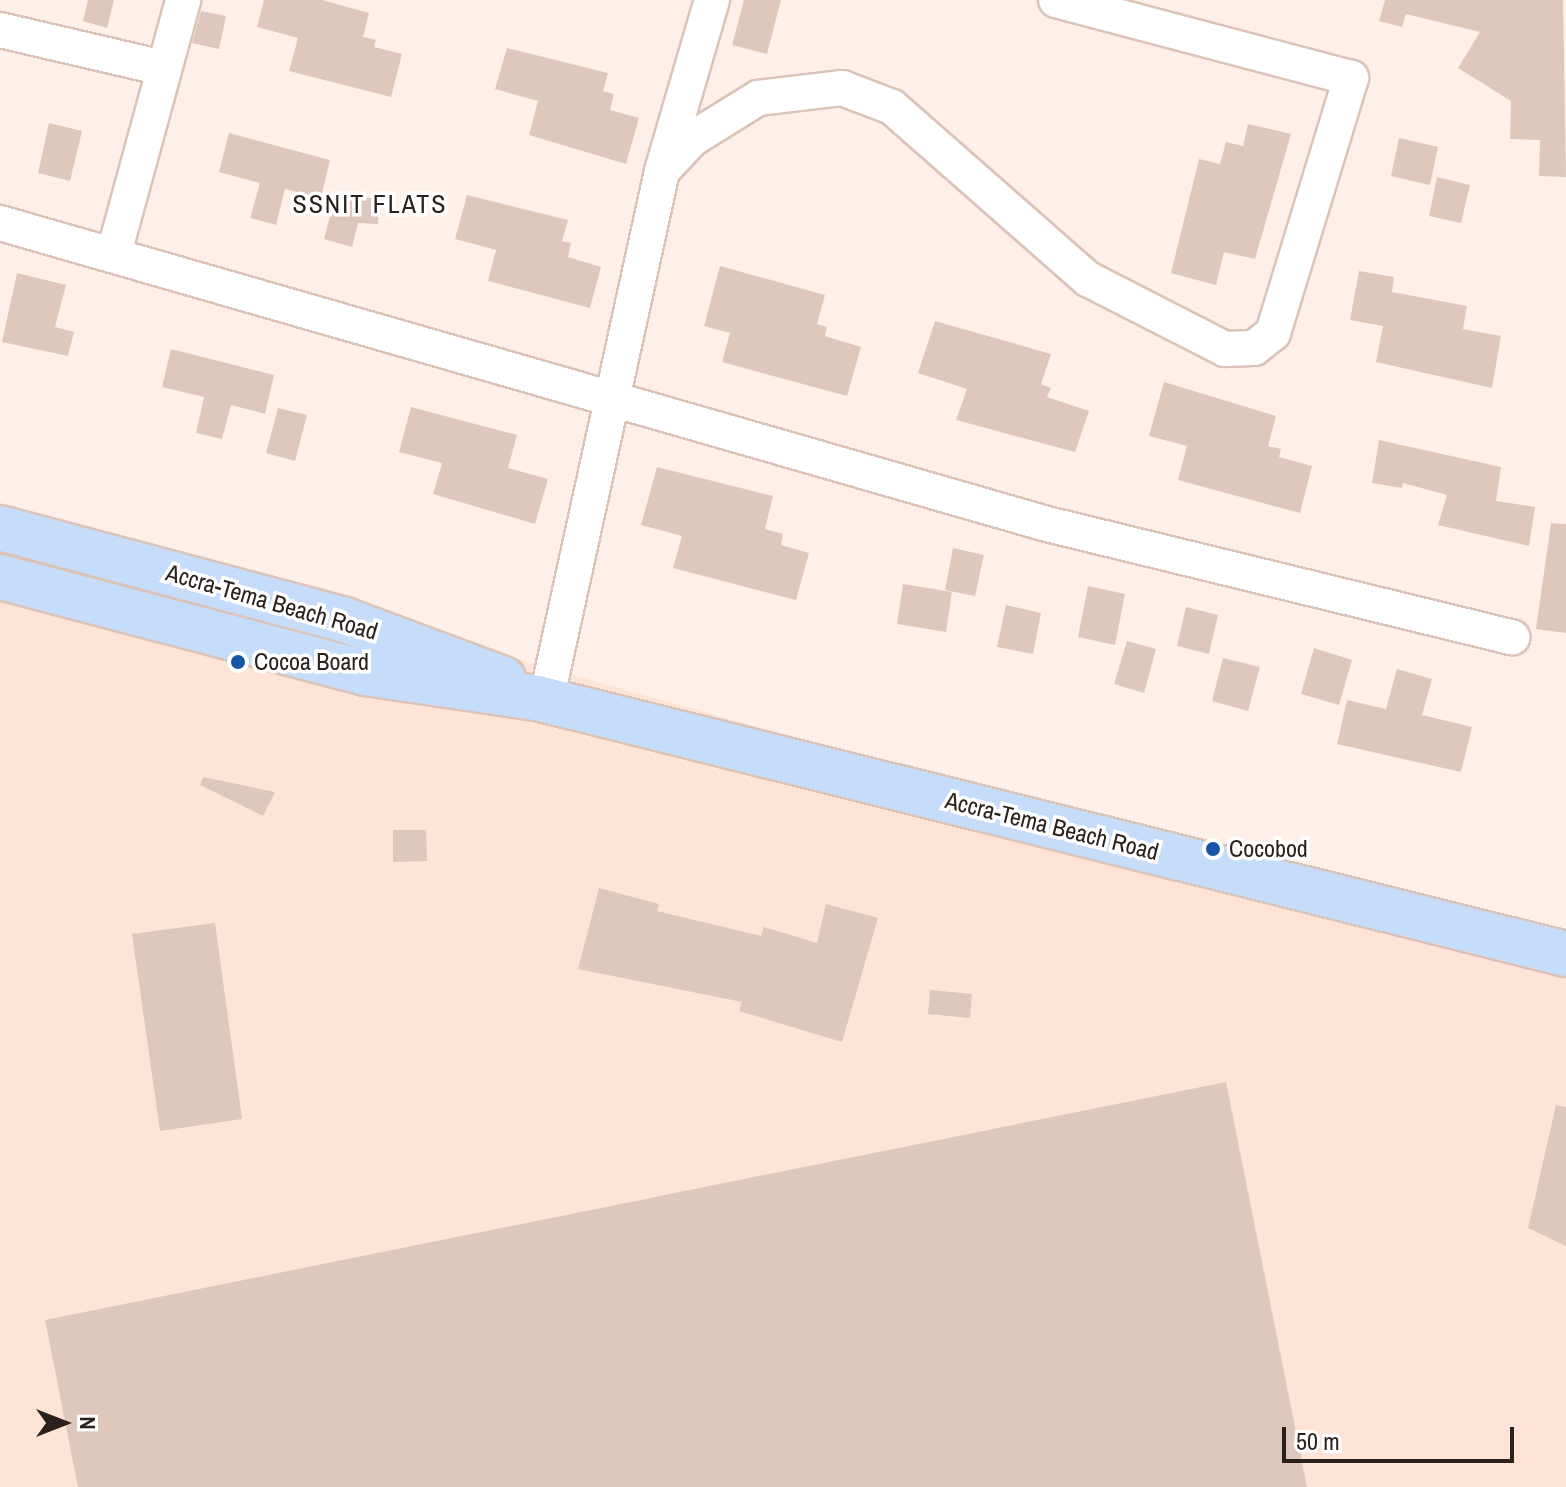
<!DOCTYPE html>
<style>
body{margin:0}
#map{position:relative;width:1566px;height:1487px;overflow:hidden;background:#fef0e9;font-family:"Archivo Narrow",sans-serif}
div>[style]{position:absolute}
.built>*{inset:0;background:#fde4d7}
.building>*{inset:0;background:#dec7bc}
.roads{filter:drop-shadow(2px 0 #dbc3b8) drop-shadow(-2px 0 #dbc3b8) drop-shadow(0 2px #dbc3b8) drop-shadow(0 -2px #dbc3b8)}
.street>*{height:34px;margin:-17px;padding:0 17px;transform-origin:17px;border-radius:17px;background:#fff}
.primary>*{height:44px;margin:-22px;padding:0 22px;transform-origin:22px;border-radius:22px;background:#c6dcfb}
.dots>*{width:22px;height:22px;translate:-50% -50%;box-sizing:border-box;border:4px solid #fff;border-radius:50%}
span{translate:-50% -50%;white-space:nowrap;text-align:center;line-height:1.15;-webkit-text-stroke:7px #fff;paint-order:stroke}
.street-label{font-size:24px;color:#2a211d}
.poi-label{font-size:24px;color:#2a211d}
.left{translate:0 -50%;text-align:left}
.neighbourhood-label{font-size:26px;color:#2a211d;letter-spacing:2px}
.north{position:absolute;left:24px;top:1383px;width:80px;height:80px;-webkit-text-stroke:6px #fff;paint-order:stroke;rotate:90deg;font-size:22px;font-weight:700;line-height:32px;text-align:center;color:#2a211d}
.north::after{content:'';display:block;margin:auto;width:28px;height:36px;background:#2a211d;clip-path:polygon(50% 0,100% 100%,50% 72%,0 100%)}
.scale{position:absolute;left:1282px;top:1427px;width:232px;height:36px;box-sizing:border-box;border:4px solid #2a211d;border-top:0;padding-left:10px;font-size:24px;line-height:28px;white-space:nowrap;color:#2a211d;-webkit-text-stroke:6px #fff;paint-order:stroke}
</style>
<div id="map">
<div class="built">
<i style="clip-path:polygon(0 514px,1566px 954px,1566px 1487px,0 1487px)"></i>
</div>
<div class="building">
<i style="clip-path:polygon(88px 0,114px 0,107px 28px,83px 21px)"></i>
<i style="clip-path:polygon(264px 0,322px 0,369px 13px,363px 37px,376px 40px,374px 47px,402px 54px,391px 97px,289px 71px,298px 38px,257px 27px)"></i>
<i style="clip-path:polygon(744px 0,781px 0,767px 54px,732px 45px)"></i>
<i style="clip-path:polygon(1385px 0,1563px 0,1566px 177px,1539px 176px,1540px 140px,1510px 139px,1511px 101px,1458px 68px,1480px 32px,1406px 14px,1402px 27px,1379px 21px)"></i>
<i style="clip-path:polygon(201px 11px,226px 16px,219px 49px,192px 43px)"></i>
<i style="clip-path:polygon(507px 48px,608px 73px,603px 91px,614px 94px,610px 110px,639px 118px,626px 164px,529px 135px,538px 101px,495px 89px)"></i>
<i style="clip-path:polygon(49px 123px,82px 131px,70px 181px,38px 173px)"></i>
<i style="clip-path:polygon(1248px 124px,1291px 134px,1255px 259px,1224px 252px,1216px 285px,1171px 273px,1199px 159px,1220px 164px,1226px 142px,1243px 146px)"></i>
<i style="clip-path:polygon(229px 133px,330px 160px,321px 198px,285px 189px,276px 225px,250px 218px,260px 183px,219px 172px)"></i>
<i style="clip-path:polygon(1399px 138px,1438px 147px,1430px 185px,1391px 176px)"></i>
<i style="clip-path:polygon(1437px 177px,1470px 185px,1461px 223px,1429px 216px)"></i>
<i style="clip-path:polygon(467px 195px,568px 220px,562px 241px,571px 243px,568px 257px,601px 267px,590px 308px,488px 281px,496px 250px,455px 239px)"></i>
<i style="clip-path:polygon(335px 197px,379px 198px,378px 224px,358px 223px,352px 247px,324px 239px)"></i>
<i style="clip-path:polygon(720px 266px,825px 295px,817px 324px,827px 327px,825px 336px,861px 347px,847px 396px,722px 362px,730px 333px,704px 326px)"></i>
<i style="clip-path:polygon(1359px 271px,1394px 277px,1392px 292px,1467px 306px,1463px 329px,1501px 336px,1492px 388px,1376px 362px,1383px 326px,1350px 320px)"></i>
<i style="clip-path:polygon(17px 273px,66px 285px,55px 327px,74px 332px,68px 356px,2px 342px)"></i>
<i style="clip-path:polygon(935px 321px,1051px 354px,1041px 384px,1051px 388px,1047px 397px,1089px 411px,1075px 452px,956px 420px,967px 389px,918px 373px)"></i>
<i style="clip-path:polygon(171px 349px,274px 375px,265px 414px,231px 405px,222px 439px,196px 433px,204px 397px,162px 387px)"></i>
<i style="clip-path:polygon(1164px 382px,1276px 416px,1268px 446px,1281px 449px,1279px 457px,1312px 466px,1300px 513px,1178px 480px,1187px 446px,1149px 436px)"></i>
<i style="clip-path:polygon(411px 407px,517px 435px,508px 468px,548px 479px,535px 524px,433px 494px,442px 463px,399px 452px)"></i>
<i style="clip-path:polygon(278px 408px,307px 415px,295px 461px,266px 453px)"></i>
<i style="clip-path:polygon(1379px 440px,1501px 467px,1496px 501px,1535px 507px,1529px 546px,1438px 525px,1447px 495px,1403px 483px,1402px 488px,1372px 483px)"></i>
<i style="clip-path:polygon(657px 467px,773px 496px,765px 529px,783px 534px,781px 545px,809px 553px,796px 600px,673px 568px,682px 536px,641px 525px)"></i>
<i style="clip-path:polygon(1551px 523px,1566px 524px,1566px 633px,1536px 629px)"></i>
<i style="clip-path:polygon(953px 548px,984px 555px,975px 596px,945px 590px)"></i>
<i style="clip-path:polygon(903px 584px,952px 592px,946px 632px,897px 624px)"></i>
<i style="clip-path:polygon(1088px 586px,1125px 594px,1115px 645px,1078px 637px)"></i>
<i style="clip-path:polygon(1006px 605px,1041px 613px,1033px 654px,997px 647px)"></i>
<i style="clip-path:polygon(1186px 607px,1218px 615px,1209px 654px,1177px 646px)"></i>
<i style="clip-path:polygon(1127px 641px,1156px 649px,1144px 693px,1114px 684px)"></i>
<i style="clip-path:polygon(1314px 648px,1352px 660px,1339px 705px,1301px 694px)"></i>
<i style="clip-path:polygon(1223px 658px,1260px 667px,1248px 711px,1212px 701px)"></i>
<i style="clip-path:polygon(1397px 669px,1432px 679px,1422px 715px,1472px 727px,1461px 772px,1337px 744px,1347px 700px,1386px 709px)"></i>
<i style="clip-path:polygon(203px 777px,275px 792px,263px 816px,200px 785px)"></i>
<i style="clip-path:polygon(393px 830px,426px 830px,427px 861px,393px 862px)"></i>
<i style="clip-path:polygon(599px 888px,659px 904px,657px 911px,761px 936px,764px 927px,817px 943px,826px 904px,878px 918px,842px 1042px,739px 1011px,742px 1002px,578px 969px)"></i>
<i style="clip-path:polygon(215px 923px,242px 1119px,160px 1131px,132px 934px)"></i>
<i style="clip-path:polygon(930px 990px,972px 994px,970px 1018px,928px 1014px)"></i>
<i style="clip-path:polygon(1226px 1082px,1307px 1487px,78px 1487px,45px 1320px)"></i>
<i style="clip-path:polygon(1556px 1105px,1566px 1107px,1566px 1246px,1528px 1228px)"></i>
</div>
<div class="roads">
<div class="street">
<i style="left:0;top:30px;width:167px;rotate:13.1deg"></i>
<i style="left:662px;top:171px;width:44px;rotate:-46.8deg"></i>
<i style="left:692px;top:139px;width:78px;rotate:-31.8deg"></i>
<i style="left:758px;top:98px;width:85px;rotate:-6.8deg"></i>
<i style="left:842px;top:88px;width:53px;rotate:20.8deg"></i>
<i style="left:892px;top:107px;width:261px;rotate:41.3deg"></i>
<i style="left:1088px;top:279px;width:154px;rotate:27.1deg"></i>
<i style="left:1225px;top:349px;width:29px;rotate:-2deg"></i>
<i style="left:1254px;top:348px;width:24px;rotate:-38deg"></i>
<i style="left:1273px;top:333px;width:267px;rotate:-73deg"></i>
<i style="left:1351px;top:78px;width:305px;rotate:-165.2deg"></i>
<i style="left:0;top:223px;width:1089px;rotate:16.04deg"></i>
<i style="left:1047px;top:524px;width:479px;rotate:13.7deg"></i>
<i style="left:114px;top:253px;width:262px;rotate:-74.7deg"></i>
<i style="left:546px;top:701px;width:543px;rotate:-77.65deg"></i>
<i style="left:662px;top:171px;width:178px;rotate:-73.7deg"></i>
</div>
<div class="primary">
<i style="left:0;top:528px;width:357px;rotate:14.9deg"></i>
<i style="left:345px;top:620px;width:169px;rotate:20.5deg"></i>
<i style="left:0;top:577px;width:377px;rotate:14.7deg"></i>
<i style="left:365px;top:673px;width:174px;rotate:8.3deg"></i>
<i style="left:537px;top:698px;width:1060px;rotate:13.97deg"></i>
</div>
</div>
<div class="dots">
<i style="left:238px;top:662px;background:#1656a6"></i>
<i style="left:1213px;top:849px;background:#1656a6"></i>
</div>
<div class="street-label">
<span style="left:272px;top:602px;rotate:16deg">Accra-Tema Beach Road</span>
<span style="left:1052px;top:826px;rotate:14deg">Accra-Tema Beach Road</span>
</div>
<div class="poi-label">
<span class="left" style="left:254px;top:662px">Cocoa Board</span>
<span class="left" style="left:1229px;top:849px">Cocobod</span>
</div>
<div class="neighbourhood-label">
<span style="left:370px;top:204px">SSNIT FLATS</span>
</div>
<div class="north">N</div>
<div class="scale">50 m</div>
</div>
